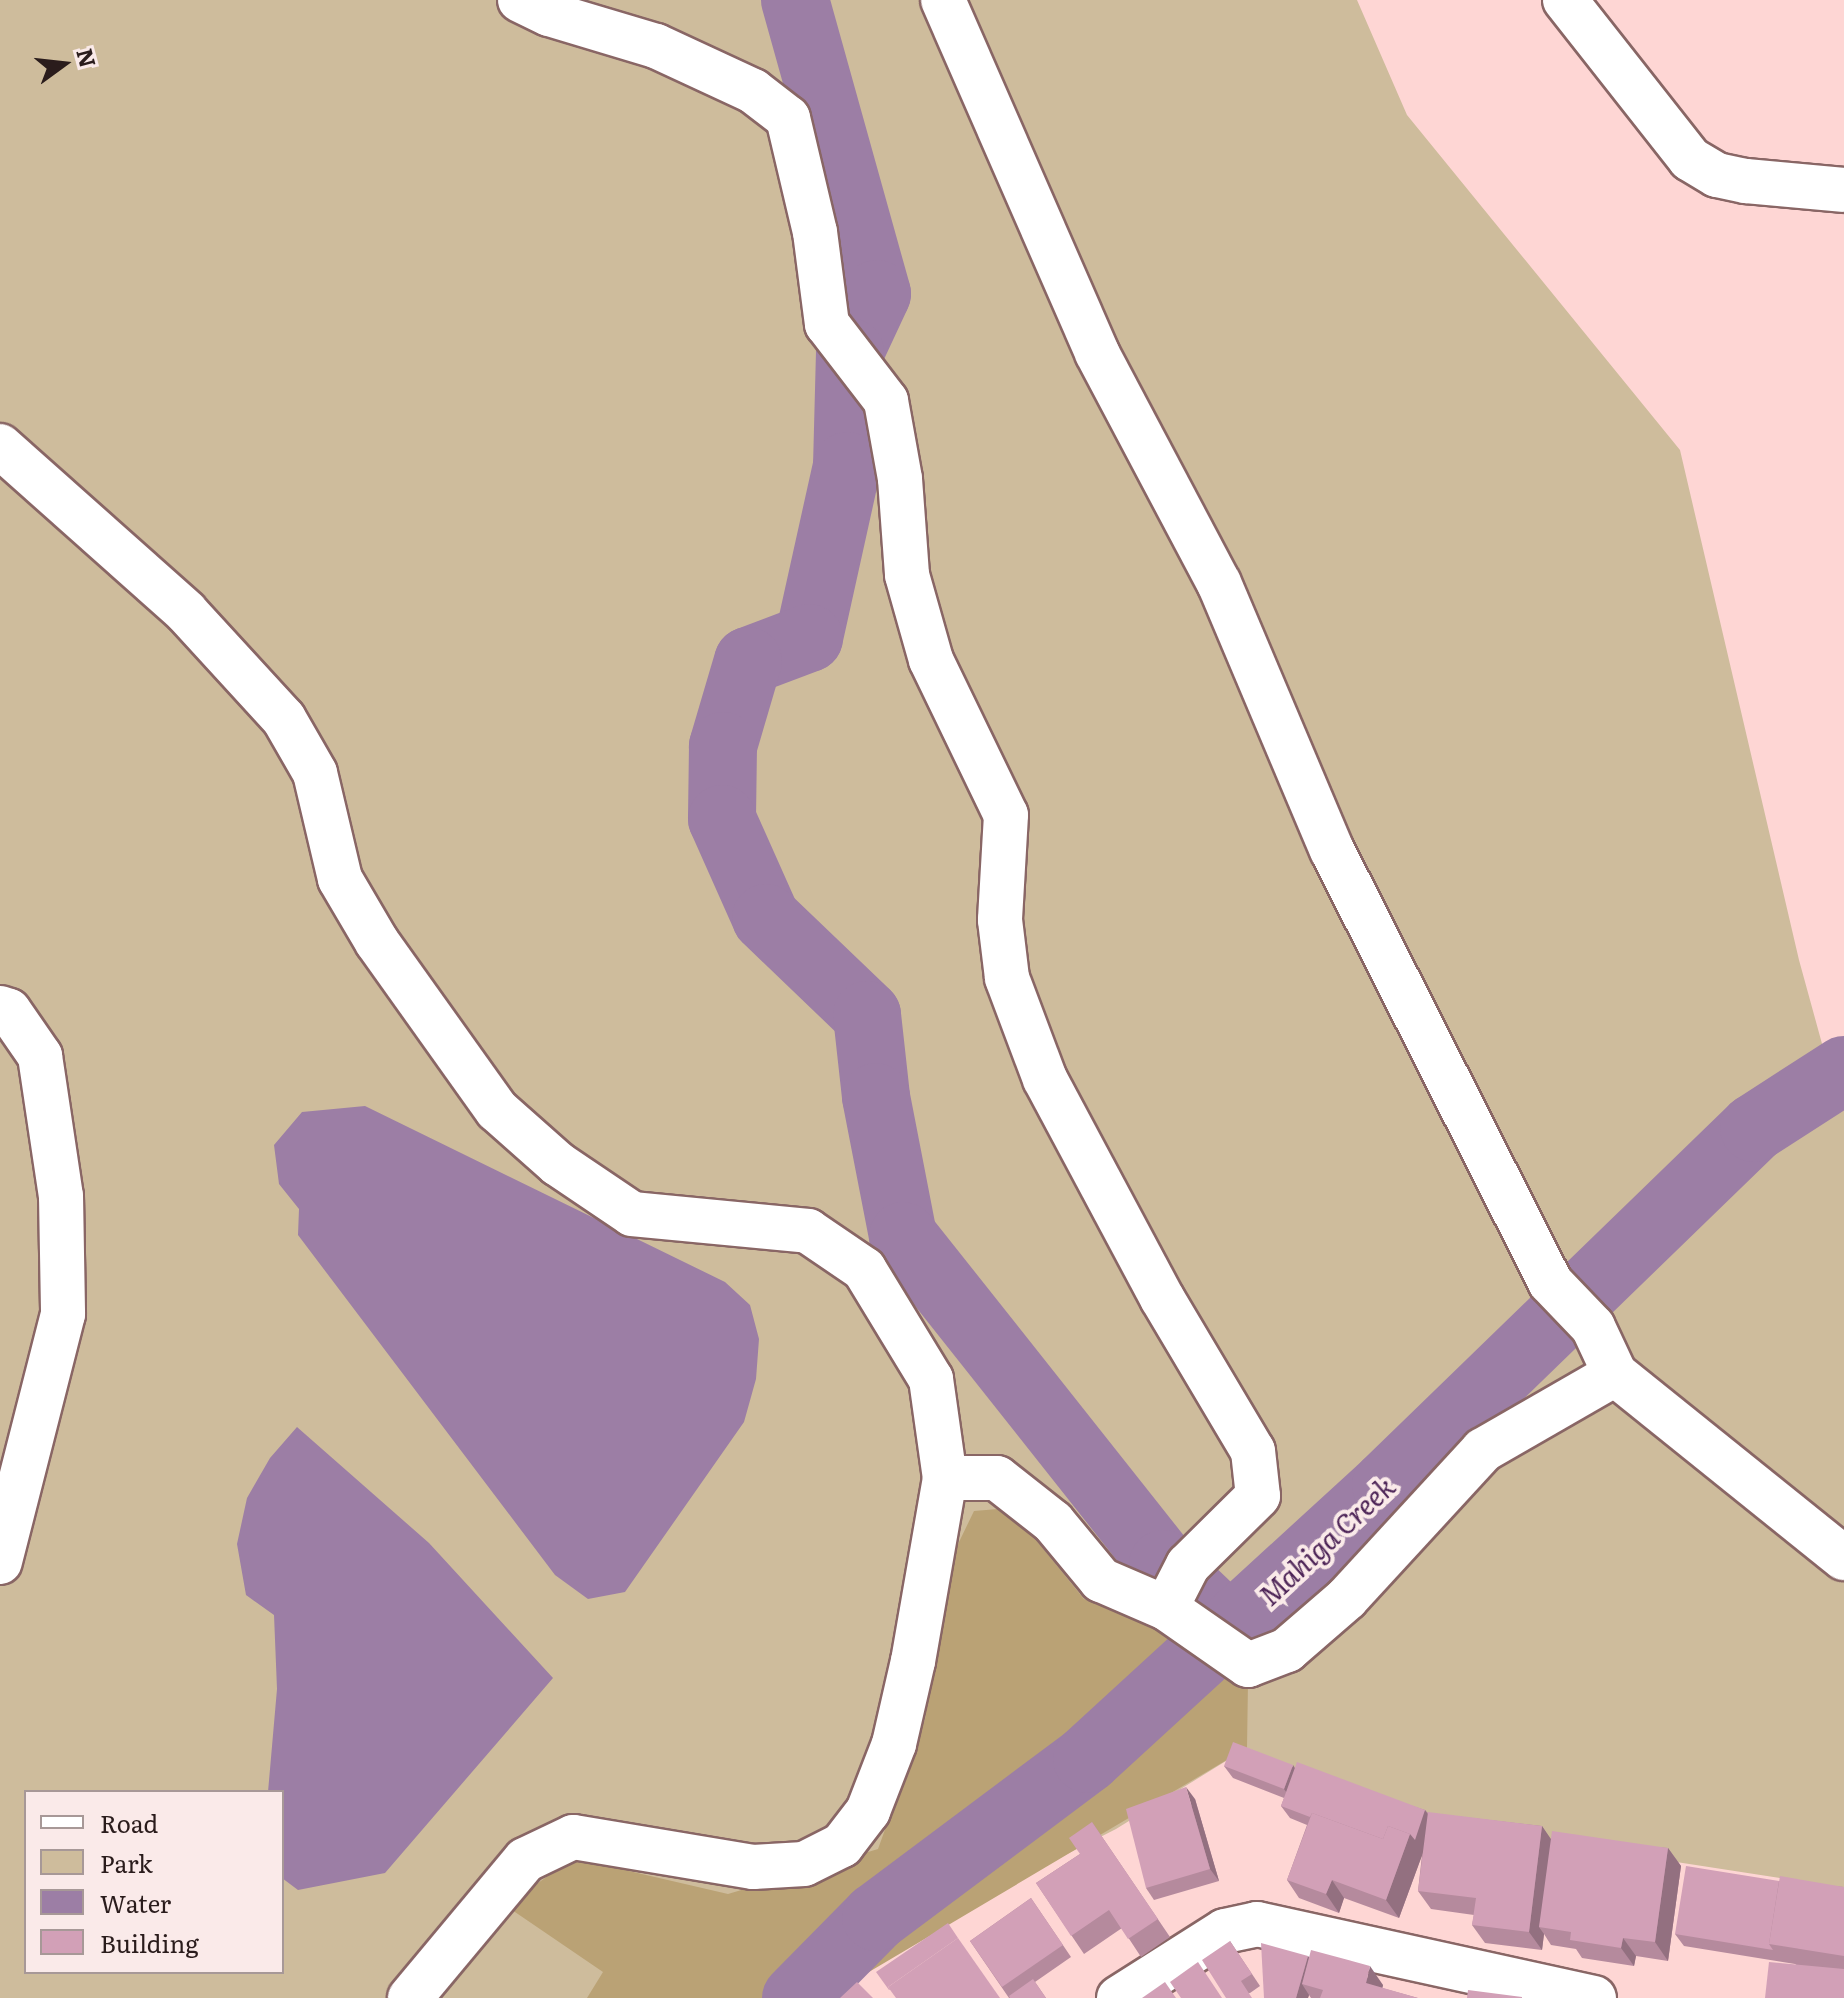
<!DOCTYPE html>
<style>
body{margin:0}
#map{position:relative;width:1844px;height:1998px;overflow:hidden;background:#fed6d4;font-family:Literata,serif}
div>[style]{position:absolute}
.green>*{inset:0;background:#cebc9c}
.forest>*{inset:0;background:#baa275}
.water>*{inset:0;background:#9c7ea5}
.river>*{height:68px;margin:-34px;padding:0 34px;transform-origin:34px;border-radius:34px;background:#9c7ea5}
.roads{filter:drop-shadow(2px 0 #896665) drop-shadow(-2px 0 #896665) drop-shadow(0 2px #896665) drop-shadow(0 -2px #896665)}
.minor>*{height:44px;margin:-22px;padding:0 22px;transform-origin:22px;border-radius:22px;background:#fff}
.wall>*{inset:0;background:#b58a9d}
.shaded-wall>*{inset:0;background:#937080}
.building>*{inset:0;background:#d2a0b7}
span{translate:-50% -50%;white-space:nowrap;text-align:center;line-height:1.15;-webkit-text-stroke:8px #faeae9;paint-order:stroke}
.water-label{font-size:28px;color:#4d2457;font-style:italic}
.legend{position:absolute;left:24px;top:1790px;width:260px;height:184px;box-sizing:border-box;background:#faeae9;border:2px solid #a79897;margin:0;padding:10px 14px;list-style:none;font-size:24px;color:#2a1c1c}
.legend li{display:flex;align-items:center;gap:16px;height:40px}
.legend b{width:40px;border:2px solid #a79897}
.north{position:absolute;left:24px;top:24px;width:80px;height:80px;-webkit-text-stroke:6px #faeae9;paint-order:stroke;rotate:75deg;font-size:22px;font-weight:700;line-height:32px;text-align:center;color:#2a1c1c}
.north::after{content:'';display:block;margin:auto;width:28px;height:36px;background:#2a1c1c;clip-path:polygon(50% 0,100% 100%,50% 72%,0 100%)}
</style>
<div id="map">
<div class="green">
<i style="clip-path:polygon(evenodd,0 0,1357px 0,1407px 115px,1680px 450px,1799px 960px,1835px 1091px,1844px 1090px,1844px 1888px,1443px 1826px,1247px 1748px,1116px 1829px,785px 1998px,0 1998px,0 0,26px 1792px,282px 1792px,282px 1972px,26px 1972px,26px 1792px)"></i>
</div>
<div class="forest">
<i style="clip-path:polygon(1010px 1508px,1084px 1599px,1161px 1628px,1248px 1682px,1247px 1748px,825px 1998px,587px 1998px,603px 1972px,506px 1906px,573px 1858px,728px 1894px,878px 1849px,925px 1719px,945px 1571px,974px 1511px)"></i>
</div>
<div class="water">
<i style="clip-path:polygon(365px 1106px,725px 1282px,750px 1305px,759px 1339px,756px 1379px,744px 1422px,625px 1592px,588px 1599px,555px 1575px,298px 1235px,299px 1209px,279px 1184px,274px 1145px,302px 1112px)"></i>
<i style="clip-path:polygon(297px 1427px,429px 1543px,553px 1678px,385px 1873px,298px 1890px,282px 1878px,282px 1792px,268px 1792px,277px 1689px,274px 1615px,246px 1595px,237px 1544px,247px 1498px,270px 1458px)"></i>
</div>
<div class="river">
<i style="left:795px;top:0;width:305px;rotate:74.4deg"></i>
<i style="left:877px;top:294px;width:64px;rotate:115deg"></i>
<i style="left:850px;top:352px;width:114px;rotate:91.5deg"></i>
<i style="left:847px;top:466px;width:176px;rotate:102.5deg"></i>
<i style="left:809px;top:638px;width:65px;rotate:159.3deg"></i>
<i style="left:748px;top:661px;width:89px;rotate:106.4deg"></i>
<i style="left:723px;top:746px;width:73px;rotate:90.8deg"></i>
<i style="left:722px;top:819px;width:108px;rotate:66deg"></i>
<i style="left:766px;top:918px;width:140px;rotate:43.8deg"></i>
<i style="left:867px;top:1015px;width:82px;rotate:83.7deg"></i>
<i style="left:876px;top:1097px;width:142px;rotate:79deg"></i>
<i style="left:903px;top:1236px;width:419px;rotate:51.6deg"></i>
<i style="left:1163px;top:1564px;width:93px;rotate:43.7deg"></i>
<i style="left:796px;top:1998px;width:114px;rotate:-45.4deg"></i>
<i style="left:876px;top:1917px;width:264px;rotate:-36.8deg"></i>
<i style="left:1087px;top:1759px;width:406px;rotate:-42.5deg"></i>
<i style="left:1386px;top:1485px;width:513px;rotate:-44.13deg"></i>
<i style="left:1754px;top:1128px;width:107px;rotate:-32.8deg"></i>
</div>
<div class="roads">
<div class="minor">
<i style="left:520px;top:0;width:32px;rotate:26deg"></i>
<i style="left:549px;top:14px;width:112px;rotate:16.7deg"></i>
<i style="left:656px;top:46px;width:107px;rotate:24.9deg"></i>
<i style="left:753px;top:91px;width:44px;rotate:37.6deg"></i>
<i style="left:788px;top:118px;width:117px;rotate:76.7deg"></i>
<i style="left:815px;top:232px;width:93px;rotate:82.6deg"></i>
<i style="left:827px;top:324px;width:97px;rotate:52.5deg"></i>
<i style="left:886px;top:401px;width:79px;rotate:79.8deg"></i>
<i style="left:900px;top:479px;width:96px;rotate:85.8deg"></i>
<i style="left:907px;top:575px;width:88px;rotate:74.2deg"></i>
<i style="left:931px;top:660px;width:172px;rotate:64.2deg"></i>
<i style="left:1006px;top:815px;width:105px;rotate:93.3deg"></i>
<i style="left:1000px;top:920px;width:58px;rotate:83.1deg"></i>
<i style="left:1007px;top:978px;width:108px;rotate:69.4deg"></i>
<i style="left:1045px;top:1079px;width:248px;rotate:61.9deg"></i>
<i style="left:1162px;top:1298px;width:178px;rotate:59.3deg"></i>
<i style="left:1253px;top:1451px;width:45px;rotate:83.7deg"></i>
<i style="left:1258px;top:1496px;width:98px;rotate:135.4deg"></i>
<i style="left:1188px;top:1565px;width:48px;rotate:117.1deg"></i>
<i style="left:1166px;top:1608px;width:71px;rotate:-156.7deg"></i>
<i style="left:1101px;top:1580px;width:75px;rotate:-129.6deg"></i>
<i style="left:1053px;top:1522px;width:71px;rotate:-141.8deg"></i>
<i style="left:997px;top:1478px;width:52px;rotate:180deg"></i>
<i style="left:943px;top:0;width:385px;rotate:66.4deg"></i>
<i style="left:1097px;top:353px;width:260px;rotate:62.1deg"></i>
<i style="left:1219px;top:583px;width:290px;rotate:67.1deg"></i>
<i style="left:1332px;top:850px;width:484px;rotate:63.2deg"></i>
<i style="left:1550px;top:1282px;width:62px;rotate:46.3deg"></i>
<i style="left:1593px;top:1327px;width:52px;rotate:64.9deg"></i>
<i style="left:1615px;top:1374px;width:294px;rotate:38.8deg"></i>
<i style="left:1565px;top:0;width:202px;rotate:51.8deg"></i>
<i style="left:1690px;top:159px;width:31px;rotate:31deg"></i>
<i style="left:1717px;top:175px;width:30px;rotate:12deg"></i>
<i style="left:1746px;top:181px;width:98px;rotate:5.2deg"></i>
<i style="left:0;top:446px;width:249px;rotate:41.7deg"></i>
<i style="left:186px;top:612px;width:145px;rotate:47.5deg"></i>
<i style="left:284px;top:719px;width:62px;rotate:60.1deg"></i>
<i style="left:315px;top:773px;width:109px;rotate:76.7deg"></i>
<i style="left:340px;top:879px;width:73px;rotate:59.6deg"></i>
<i style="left:377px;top:942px;width:206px;rotate:54.5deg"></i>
<i style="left:497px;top:1110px;width:81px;rotate:41.5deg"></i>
<i style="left:558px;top:1164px;width:89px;rotate:34deg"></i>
<i style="left:632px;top:1214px;width:177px;rotate:5.5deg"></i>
<i style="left:808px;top:1231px;width:68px;rotate:34.2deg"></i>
<i style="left:864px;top:1269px;width:129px;rotate:58.7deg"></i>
<i style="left:931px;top:1379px;width:100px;rotate:82deg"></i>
<i style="left:945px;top:1478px;width:186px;rotate:99.9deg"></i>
<i style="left:913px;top:1661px;width:85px;rotate:102.9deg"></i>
<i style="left:894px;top:1744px;width:72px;rotate:111.2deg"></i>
<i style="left:868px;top:1811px;width:43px;rotate:127.4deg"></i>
<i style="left:842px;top:1845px;width:42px;rotate:153.4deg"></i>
<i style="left:804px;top:1864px;width:51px;rotate:176.6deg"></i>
<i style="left:753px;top:1867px;width:182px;rotate:-170.5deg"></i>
<i style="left:573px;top:1837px;width:53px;rotate:154.4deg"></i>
<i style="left:525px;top:1860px;width:180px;rotate:129.8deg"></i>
<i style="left:0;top:1008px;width:9px;rotate:18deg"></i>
<i style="left:9px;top:1011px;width:55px;rotate:55.4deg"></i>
<i style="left:40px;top:1056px;width:142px;rotate:81.5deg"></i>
<i style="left:61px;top:1196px;width:118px;rotate:89deg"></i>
<i style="left:63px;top:1314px;width:256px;rotate:104.3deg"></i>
<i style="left:1166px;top:1608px;width:100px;rotate:34.8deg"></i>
<i style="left:1248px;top:1665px;width:42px;rotate:-21deg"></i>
<i style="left:1287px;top:1650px;width:79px;rotate:-40.9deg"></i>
<i style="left:1347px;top:1598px;width:201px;rotate:-47.4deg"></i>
<i style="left:1483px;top:1450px;width:152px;rotate:-29.9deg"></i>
<i style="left:1119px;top:1998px;width:125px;rotate:-32.3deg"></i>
<i style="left:1225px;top:1931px;width:33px;rotate:-12deg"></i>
<i style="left:1257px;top:1924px;width:345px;rotate:12.4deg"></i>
</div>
</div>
<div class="wall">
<i style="clip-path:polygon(1224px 1766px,1295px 1768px,1425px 1810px,1428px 1813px,1542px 1826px,1550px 1839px,1668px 1848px,1681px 1866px,1668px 1961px,1636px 1956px,1634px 1966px,1582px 1958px,1576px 1949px,1551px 1945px,1544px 1934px,1542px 1950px,1485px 1943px,1472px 1925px,1474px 1915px,1431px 1909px,1418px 1891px,1422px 1855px,1399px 1918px,1344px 1898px,1339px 1913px,1299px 1898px,1287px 1880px,1307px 1825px,1290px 1818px,1281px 1806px,1284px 1798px,1233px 1778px)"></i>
<i style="clip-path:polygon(1195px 1799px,1219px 1881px,1154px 1900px,1146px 1888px)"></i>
<i style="clip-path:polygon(1092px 1822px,1170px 1937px,1141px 1957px,1122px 1928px,1084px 1954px,1036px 1883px,1080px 1854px)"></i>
<i style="clip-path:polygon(1779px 1881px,1844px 1887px,1844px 1998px,1795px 1964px,1684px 1946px,1675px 1934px)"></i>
<i style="clip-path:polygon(1031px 1898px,1071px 1957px,1035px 1982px,1046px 1998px,1009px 1998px,970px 1941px)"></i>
<i style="clip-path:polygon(1230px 1941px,1260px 1986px,1250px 1993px,1226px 1998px)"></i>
<i style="clip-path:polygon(1308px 1956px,1309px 1958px,1383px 1985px,1382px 1988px,1418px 1998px,1311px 1998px,1309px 1995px,1308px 1998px,1264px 1998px)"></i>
</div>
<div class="shaded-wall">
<i style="clip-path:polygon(1293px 1765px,1302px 1778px,1293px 1801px,1284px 1789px)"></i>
<i style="clip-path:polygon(1186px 1787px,1195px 1799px,1219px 1881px,1210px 1869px)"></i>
<i style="clip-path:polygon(1425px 1810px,1434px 1823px,1399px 1918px,1386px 1900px,1410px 1834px)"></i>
<i style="clip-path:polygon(1542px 1826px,1555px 1845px,1539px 1927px,1544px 1934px,1542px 1950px,1529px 1932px)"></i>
<i style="clip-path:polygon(1668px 1848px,1681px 1866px,1668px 1961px,1655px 1942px)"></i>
<i style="clip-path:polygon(1332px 1880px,1344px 1898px,1339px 1913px,1326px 1894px)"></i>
<i style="clip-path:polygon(1623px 1938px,1636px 1956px,1634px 1966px,1621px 1948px)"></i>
<i style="clip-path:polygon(1308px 1956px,1316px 1968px,1302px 1984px,1309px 1995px,1308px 1998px,1296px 1998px)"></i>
<i style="clip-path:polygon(1370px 1966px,1383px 1985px,1380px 1998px,1366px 1983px)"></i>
</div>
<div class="building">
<i style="clip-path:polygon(1233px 1742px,1293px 1765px,1284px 1789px,1224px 1766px)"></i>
<i style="clip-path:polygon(1297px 1762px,1425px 1810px,1415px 1840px,1410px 1834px,1388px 1826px,1383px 1839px,1312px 1813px,1310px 1817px,1281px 1806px)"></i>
<i style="clip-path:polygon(1186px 1787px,1210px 1869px,1146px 1888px,1126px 1809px)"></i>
<i style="clip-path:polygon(1428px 1812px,1542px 1826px,1529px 1932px,1472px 1925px,1476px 1898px,1418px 1891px)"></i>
<i style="clip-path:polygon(1312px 1813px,1383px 1839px,1388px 1826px,1410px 1834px,1386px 1900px,1332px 1880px,1326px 1894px,1287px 1880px)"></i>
<i style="clip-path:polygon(1092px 1822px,1158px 1919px,1128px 1939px,1109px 1910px,1071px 1936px,1036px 1883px,1080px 1854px,1069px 1838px)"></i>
<i style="clip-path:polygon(1552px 1831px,1668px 1848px,1655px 1942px,1623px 1938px,1621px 1948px,1570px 1940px,1571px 1932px,1539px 1927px)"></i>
<i style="clip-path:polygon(1686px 1866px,1779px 1881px,1769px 1944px,1773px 1950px,1675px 1934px)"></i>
<i style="clip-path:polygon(1780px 1876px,1844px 1887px,1844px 1956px,1769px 1944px)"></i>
<i style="clip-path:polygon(1031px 1898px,1063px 1945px,1002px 1987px,970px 1941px)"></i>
<i style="clip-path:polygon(948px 1923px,960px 1941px,958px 1938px,888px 1987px,890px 1990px,889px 1990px,876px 1972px)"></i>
<i style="clip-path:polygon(958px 1938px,1000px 1998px,896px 1998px,888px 1987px)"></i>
<i style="clip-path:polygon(1230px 1941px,1252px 1974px,1241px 1981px,1252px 1998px,1226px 1998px,1202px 1960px)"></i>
<i style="clip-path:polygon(1261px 1943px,1308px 1956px,1296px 1998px,1264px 1998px)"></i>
<i style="clip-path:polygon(1311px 1950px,1370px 1966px,1366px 1983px,1418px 1998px,1320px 1998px,1323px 1990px,1302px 1984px)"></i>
<i style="clip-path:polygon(1198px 1962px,1222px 1998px,1181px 1998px,1170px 1982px)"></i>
<i style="clip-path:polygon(1769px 1962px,1844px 1969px,1844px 1998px,1765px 1998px)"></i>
<i style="clip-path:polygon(1033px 1979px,1046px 1998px,1010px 1998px,1009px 1996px)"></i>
<i style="clip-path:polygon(857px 1982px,873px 1998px,840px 1998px)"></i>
<i style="clip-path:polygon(1165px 1982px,1176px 1998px,1142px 1998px)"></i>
<i style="clip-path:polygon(1468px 1990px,1522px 1997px,1522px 1998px,1467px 1998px)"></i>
</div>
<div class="water-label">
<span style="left:1326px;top:1540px;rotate:-43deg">Mahiga Creek</span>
</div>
<ul class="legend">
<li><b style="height:10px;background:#fff"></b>Road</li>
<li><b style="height:22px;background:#cebc9c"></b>Park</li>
<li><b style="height:22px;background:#9c7ea5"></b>Water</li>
<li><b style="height:22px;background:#d2a0b7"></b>Building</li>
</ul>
<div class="north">N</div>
</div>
